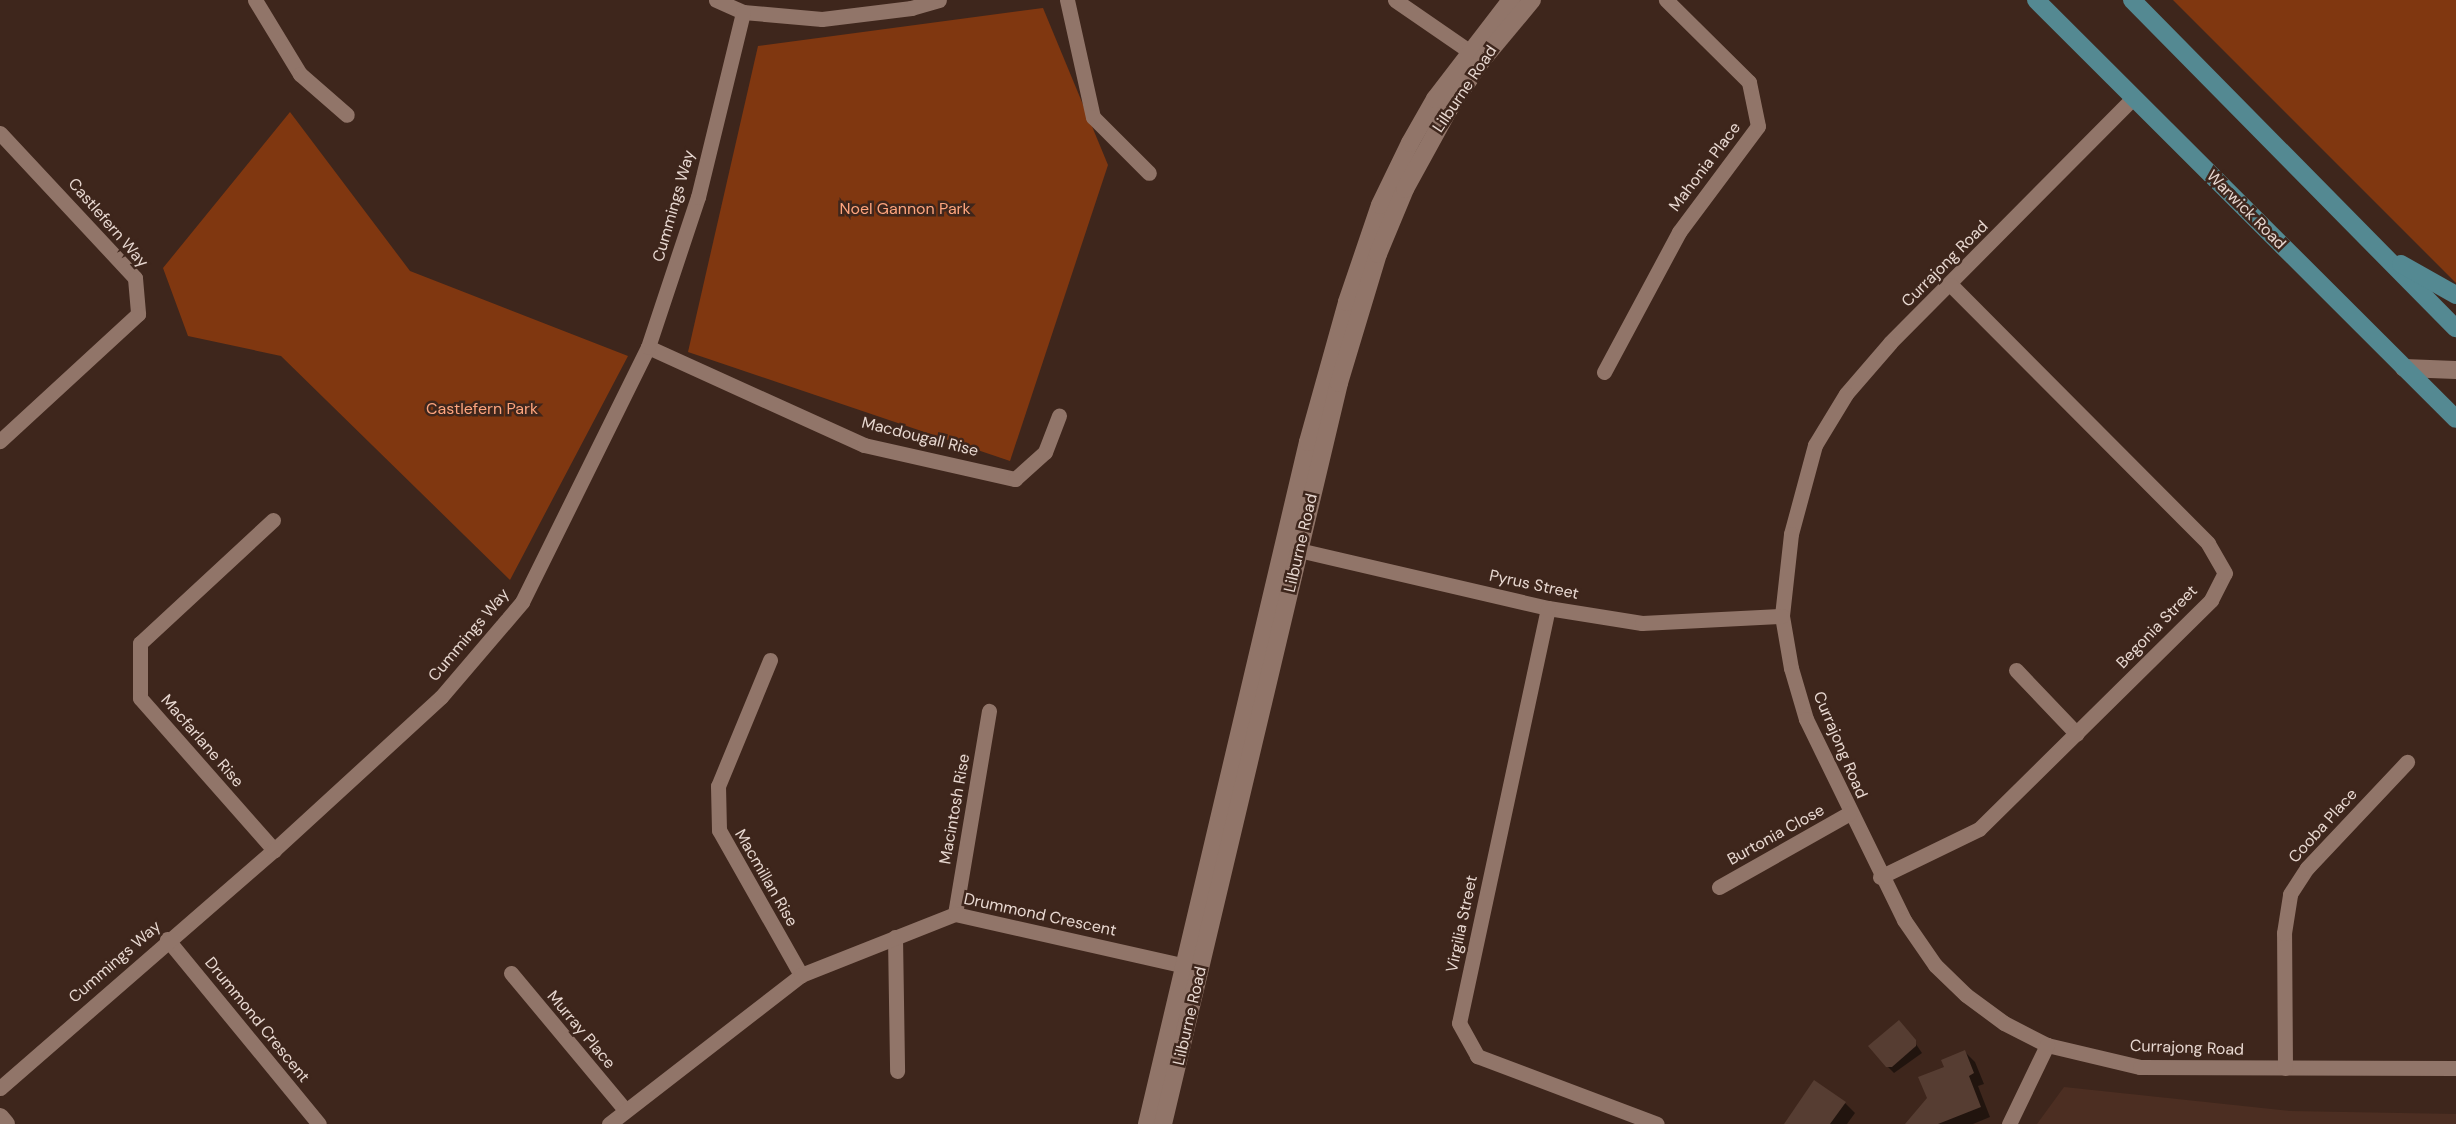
<!DOCTYPE html>
<style>
body{margin:0}
#map{position:relative;width:2456px;height:1124px;overflow:hidden;background:#3e261c;font-family:"DM Sans",sans-serif}
div>[style]{position:absolute}
.built>*{inset:0;background:#4c2e22}
.green>*{inset:0;background:#803710}
.shadow>*{inset:0;background:#0007}
.building>*{inset:0;background:#563d32}
.street>*{height:15px;margin:-7.5px;padding:0 7.5px;transform-origin:7.5px;border-radius:7.5px;background:#917569}
.secondary>*{height:18px;margin:-9px;padding:0 9px;transform-origin:9px;border-radius:9px;background:#917569}
.primary>*{height:18px;margin:-9px;padding:0 9px;transform-origin:9px;border-radius:9px;background:#548992}
span{translate:-50% -50%;white-space:nowrap;text-align:center;line-height:1.15;-webkit-text-stroke:5px #3e261c;paint-order:stroke}
.street-label{font-size:16px;color:#e8d8d1}
.park-label{font-size:16px;color:#fea57e}
</style>
<div id="map">
<div class="built">
<i style="clip-path:polygon(2064px 1087px,2290px 1111px,2456px 1114px,2456px 1124px,2037px 1124px)"></i>
</div>
<div class="green">
<i style="clip-path:polygon(2173px 0,2456px 0,2456px 283px)"></i>
<i style="clip-path:polygon(1043px 8px,1108px 165px,1010px 461px,688px 352px,758px 46px)"></i>
<i style="clip-path:polygon(290px 112px,410px 271px,628px 356px,510px 580px,281px 356px,188px 336px,163px 268px)"></i>
</div>
<div class="shadow">
<i style="clip-path:polygon(1905px 1028px,1922px 1053px,1894px 1073px,1887px 1066px)"></i>
<i style="clip-path:polygon(1965px 1052px,1975px 1062px,1984px 1084px,1978px 1086px,1990px 1117px,1973px 1124px,1907px 1124px,1928px 1099px,1945px 1068px)"></i>
<i style="clip-path:polygon(1845px 1103px,1855px 1113px,1847px 1124px,1785px 1124px)"></i>
</div>
<div class="building">
<i style="clip-path:polygon(1899px 1020px,1916px 1040px,1916px 1046px,1892px 1067px,1886px 1067px,1868px 1046px)"></i>
<i style="clip-path:polygon(1965px 1050px,1974px 1073px,1969px 1076px,1981px 1107px,1938px 1124px,1905px 1124px,1927px 1098px,1918px 1077px,1944px 1067px,1941px 1060px)"></i>
<i style="clip-path:polygon(1814px 1080px,1846px 1102px,1830px 1124px,1784px 1124px)"></i>
</div>
<div class="street">
<i style="left:255px;top:0;width:87px;rotate:58.7deg"></i>
<i style="left:300px;top:74px;width:62px;rotate:41.1deg"></i>
<i style="left:716px;top:0;width:30px;rotate:24deg"></i>
<i style="left:743px;top:12px;width:79px;rotate:5.1deg"></i>
<i style="left:822px;top:19px;width:90px;rotate:-7deg"></i>
<i style="left:911px;top:8px;width:29px;rotate:-16deg"></i>
<i style="left:1067px;top:0;width:120px;rotate:77.5deg"></i>
<i style="left:1093px;top:117px;width:79px;rotate:45deg"></i>
<i style="left:1395px;top:0;width:102px;rotate:34.6deg"></i>
<i style="left:2134px;top:97px;width:346px;rotate:134.8deg"></i>
<i style="left:1890px;top:343px;width:67px;rotate:130.8deg"></i>
<i style="left:1846px;top:394px;width:60px;rotate:121.3deg"></i>
<i style="left:1815px;top:445px;width:92px;rotate:105.1deg"></i>
<i style="left:1791px;top:534px;width:82px;rotate:96.3deg"></i>
<i style="left:1782px;top:616px;width:53px;rotate:80.2deg"></i>
<i style="left:1791px;top:668px;width:53px;rotate:73.6deg"></i>
<i style="left:1806px;top:719px;width:224px;rotate:64deg"></i>
<i style="left:1904px;top:920px;width:55px;rotate:55.4deg"></i>
<i style="left:1935px;top:965px;width:43px;rotate:44.1deg"></i>
<i style="left:1966px;top:995px;width:47px;rotate:36.4deg"></i>
<i style="left:2004px;top:1023px;width:48px;rotate:27.1deg"></i>
<i style="left:2047px;top:1045px;width:96px;rotate:13.3deg"></i>
<i style="left:2140px;top:1067px;width:316px;rotate:0.2deg"></i>
<i style="left:0;top:133px;width:198px;rotate:47deg"></i>
<i style="left:135px;top:278px;width:36px;rotate:85deg"></i>
<i style="left:138px;top:314px;width:188px;rotate:137.4deg"></i>
<i style="left:648px;top:347px;width:237px;rotate:24.4deg"></i>
<i style="left:864px;top:445px;width:155px;rotate:12.7deg"></i>
<i style="left:1015px;top:479px;width:40px;rotate:-42deg"></i>
<i style="left:1045px;top:452px;width:39px;rotate:-69deg"></i>
<i style="left:1604px;top:372px;width:159px;rotate:-61.8deg"></i>
<i style="left:1679px;top:232px;width:132px;rotate:-53.3deg"></i>
<i style="left:1758px;top:126px;width:45px;rotate:-101.6deg"></i>
<i style="left:1749px;top:82px;width:117px;rotate:-135.3deg"></i>
<i style="left:273px;top:520px;width:181px;rotate:137.2deg"></i>
<i style="left:140px;top:643px;width:55px;rotate:90deg"></i>
<i style="left:140px;top:698px;width:203px;rotate:48.6deg"></i>
<i style="left:1290px;top:548px;width:265px;rotate:13.1deg"></i>
<i style="left:1548px;top:608px;width:95px;rotate:9.1deg"></i>
<i style="left:1642px;top:623px;width:140px;rotate:-2.9deg"></i>
<i style="left:1548px;top:608px;width:424px;rotate:102.1deg"></i>
<i style="left:1459px;top:1023px;width:38px;rotate:61deg"></i>
<i style="left:1477px;top:1056px;width:192px;rotate:20.7deg"></i>
<i style="left:770px;top:660px;width:136px;rotate:112.4deg"></i>
<i style="left:718px;top:786px;width:44px;rotate:88.7deg"></i>
<i style="left:719px;top:830px;width:167px;rotate:60.5deg"></i>
<i style="left:2016px;top:670px;width:88px;rotate:46.4deg"></i>
<i style="left:1880px;top:877px;width:110px;rotate:-25.9deg"></i>
<i style="left:1979px;top:829px;width:326px;rotate:-44.6deg"></i>
<i style="left:2211px;top:600px;width:30px;rotate:-63deg"></i>
<i style="left:2225px;top:573px;width:34px;rotate:-120deg"></i>
<i style="left:2208px;top:543px;width:364px;rotate:-134.9deg"></i>
<i style="left:1719px;top:887px;width:150px;rotate:-29.5deg"></i>
<i style="left:955px;top:914px;width:206px;rotate:-80.5deg"></i>
<i style="left:895px;top:937px;width:134px;rotate:89.1deg"></i>
<i style="left:167px;top:939px;width:239px;rotate:50.6deg"></i>
<i style="left:511px;top:973px;width:178px;rotate:50.2deg"></i>
<i style="left:2285px;top:1068px;width:135px;rotate:-90.4deg"></i>
<i style="left:2284px;top:933px;width:39px;rotate:-81deg"></i>
<i style="left:2290px;top:894px;width:31px;rotate:-57deg"></i>
<i style="left:2307px;top:868px;width:146px;rotate:-46.7deg"></i>
<i style="left:0;top:1088px;width:363px;rotate:-41deg"></i>
<i style="left:274px;top:850px;width:226px;rotate:-42.5deg"></i>
<i style="left:441px;top:697px;width:125px;rotate:-49.5deg"></i>
<i style="left:522px;top:602px;width:284px;rotate:-63.7deg"></i>
<i style="left:648px;top:347px;width:158px;rotate:-71.6deg"></i>
<i style="left:698px;top:197px;width:190px;rotate:-76.3deg"></i>
<i style="left:609px;top:1124px;width:243px;rotate:-37.8deg"></i>
<i style="left:801px;top:975px;width:166px;rotate:-21.6deg"></i>
<i style="left:955px;top:914px;width:245px;rotate:12.7deg"></i>
<i style="left:2009px;top:1124px;width:88px;rotate:-64.3deg"></i>
</div>
<div class="secondary">
<i style="left:2404px;top:368px;width:52px;rotate:2.2deg"></i>
<i style="left:0;top:1117px;width:9px;rotate:49deg"></i>
<i style="left:1147px;top:1124px;width:701px;rotate:-76.72deg"></i>
<i style="left:1308px;top:442px;width:145px;rotate:-74.4deg"></i>
<i style="left:1347px;top:302px;width:102px;rotate:-71.2deg"></i>
<i style="left:1380px;top:205px;width:69px;rotate:-64.2deg"></i>
<i style="left:1410px;top:143px;width:51px;rotate:-60.4deg"></i>
<i style="left:1435px;top:99px;width:125px;rotate:-52.5deg"></i>
<i style="left:1163px;top:1124px;width:762px;rotate:-76.64deg"></i>
<i style="left:1339px;top:383px;width:135px;rotate:-73.2deg"></i>
<i style="left:1378px;top:254px;width:70px;rotate:-67.4deg"></i>
<i style="left:1405px;top:189px;width:91px;rotate:-61.2deg"></i>
<i style="left:1449px;top:109px;width:59px;rotate:-56deg"></i>
<i style="left:1482px;top:60px;width:78px;rotate:-50.2deg"></i>
</div>
<div class="primary">
<i style="left:2036px;top:0;width:593px;rotate:44.93deg"></i>
<i style="left:2132px;top:0;width:461px;rotate:45.4deg"></i>
<i style="left:2401px;top:264px;width:63px;rotate:29.4deg"></i>
</div>
<div class="street-label">
<span style="left:1465px;top:89px;rotate:-56deg">Lilburne Road</span>
<span style="left:1705px;top:167px;rotate:-53deg">Mahonia Place</span>
<span style="left:674px;top:206px;rotate:-74deg">Cummings Way</span>
<span style="left:2246px;top:210px;rotate:45deg">Warwick Road</span>
<span style="left:108px;top:223px;rotate:49deg">Castlefern Way</span>
<span style="left:1945px;top:264px;rotate:-45deg">Currajong Road</span>
<span style="left:920px;top:437px;rotate:14deg">Macdougall Rise</span>
<span style="left:1301px;top:543px;rotate:-77deg">Lilburne Road</span>
<span style="left:1534px;top:585px;rotate:12deg">Pyrus Street</span>
<span style="left:2157px;top:627px;rotate:-46deg">Begonia Street</span>
<span style="left:469px;top:635px;rotate:-50deg">Cummings Way</span>
<span style="left:202px;top:741px;rotate:49deg">Macfarlane Rise</span>
<span style="left:1840px;top:745px;rotate:67deg">Currajong Road</span>
<span style="left:955px;top:809px;rotate:-80deg">Macintosh Rise</span>
<span style="left:2323px;top:826px;rotate:-48deg">Cooba Place</span>
<span style="left:1776px;top:835px;rotate:-29deg">Burtonia Close</span>
<span style="left:766px;top:878px;rotate:60deg">Macmillan Rise</span>
<span style="left:1040px;top:915px;rotate:12deg">Drummond Crescent</span>
<span style="left:1462px;top:924px;rotate:-78deg">Virgilia Street</span>
<span style="left:115px;top:962px;rotate:-41deg">Cummings Way</span>
<span style="left:1190px;top:1016px;rotate:-77deg">Lilburne Road</span>
<span style="left:257px;top:1020px;rotate:51deg">Drummond Crescent</span>
<span style="left:581px;top:1030px;rotate:50deg">Murray Place</span>
<span style="left:2187px;top:1048px;rotate:2deg">Currajong Road</span>
</div>
<div class="park-label">
<span style="left:905px;top:209px">Noel Gannon Park</span>
<span style="left:482px;top:409px">Castlefern Park</span>
</div>
</div>
